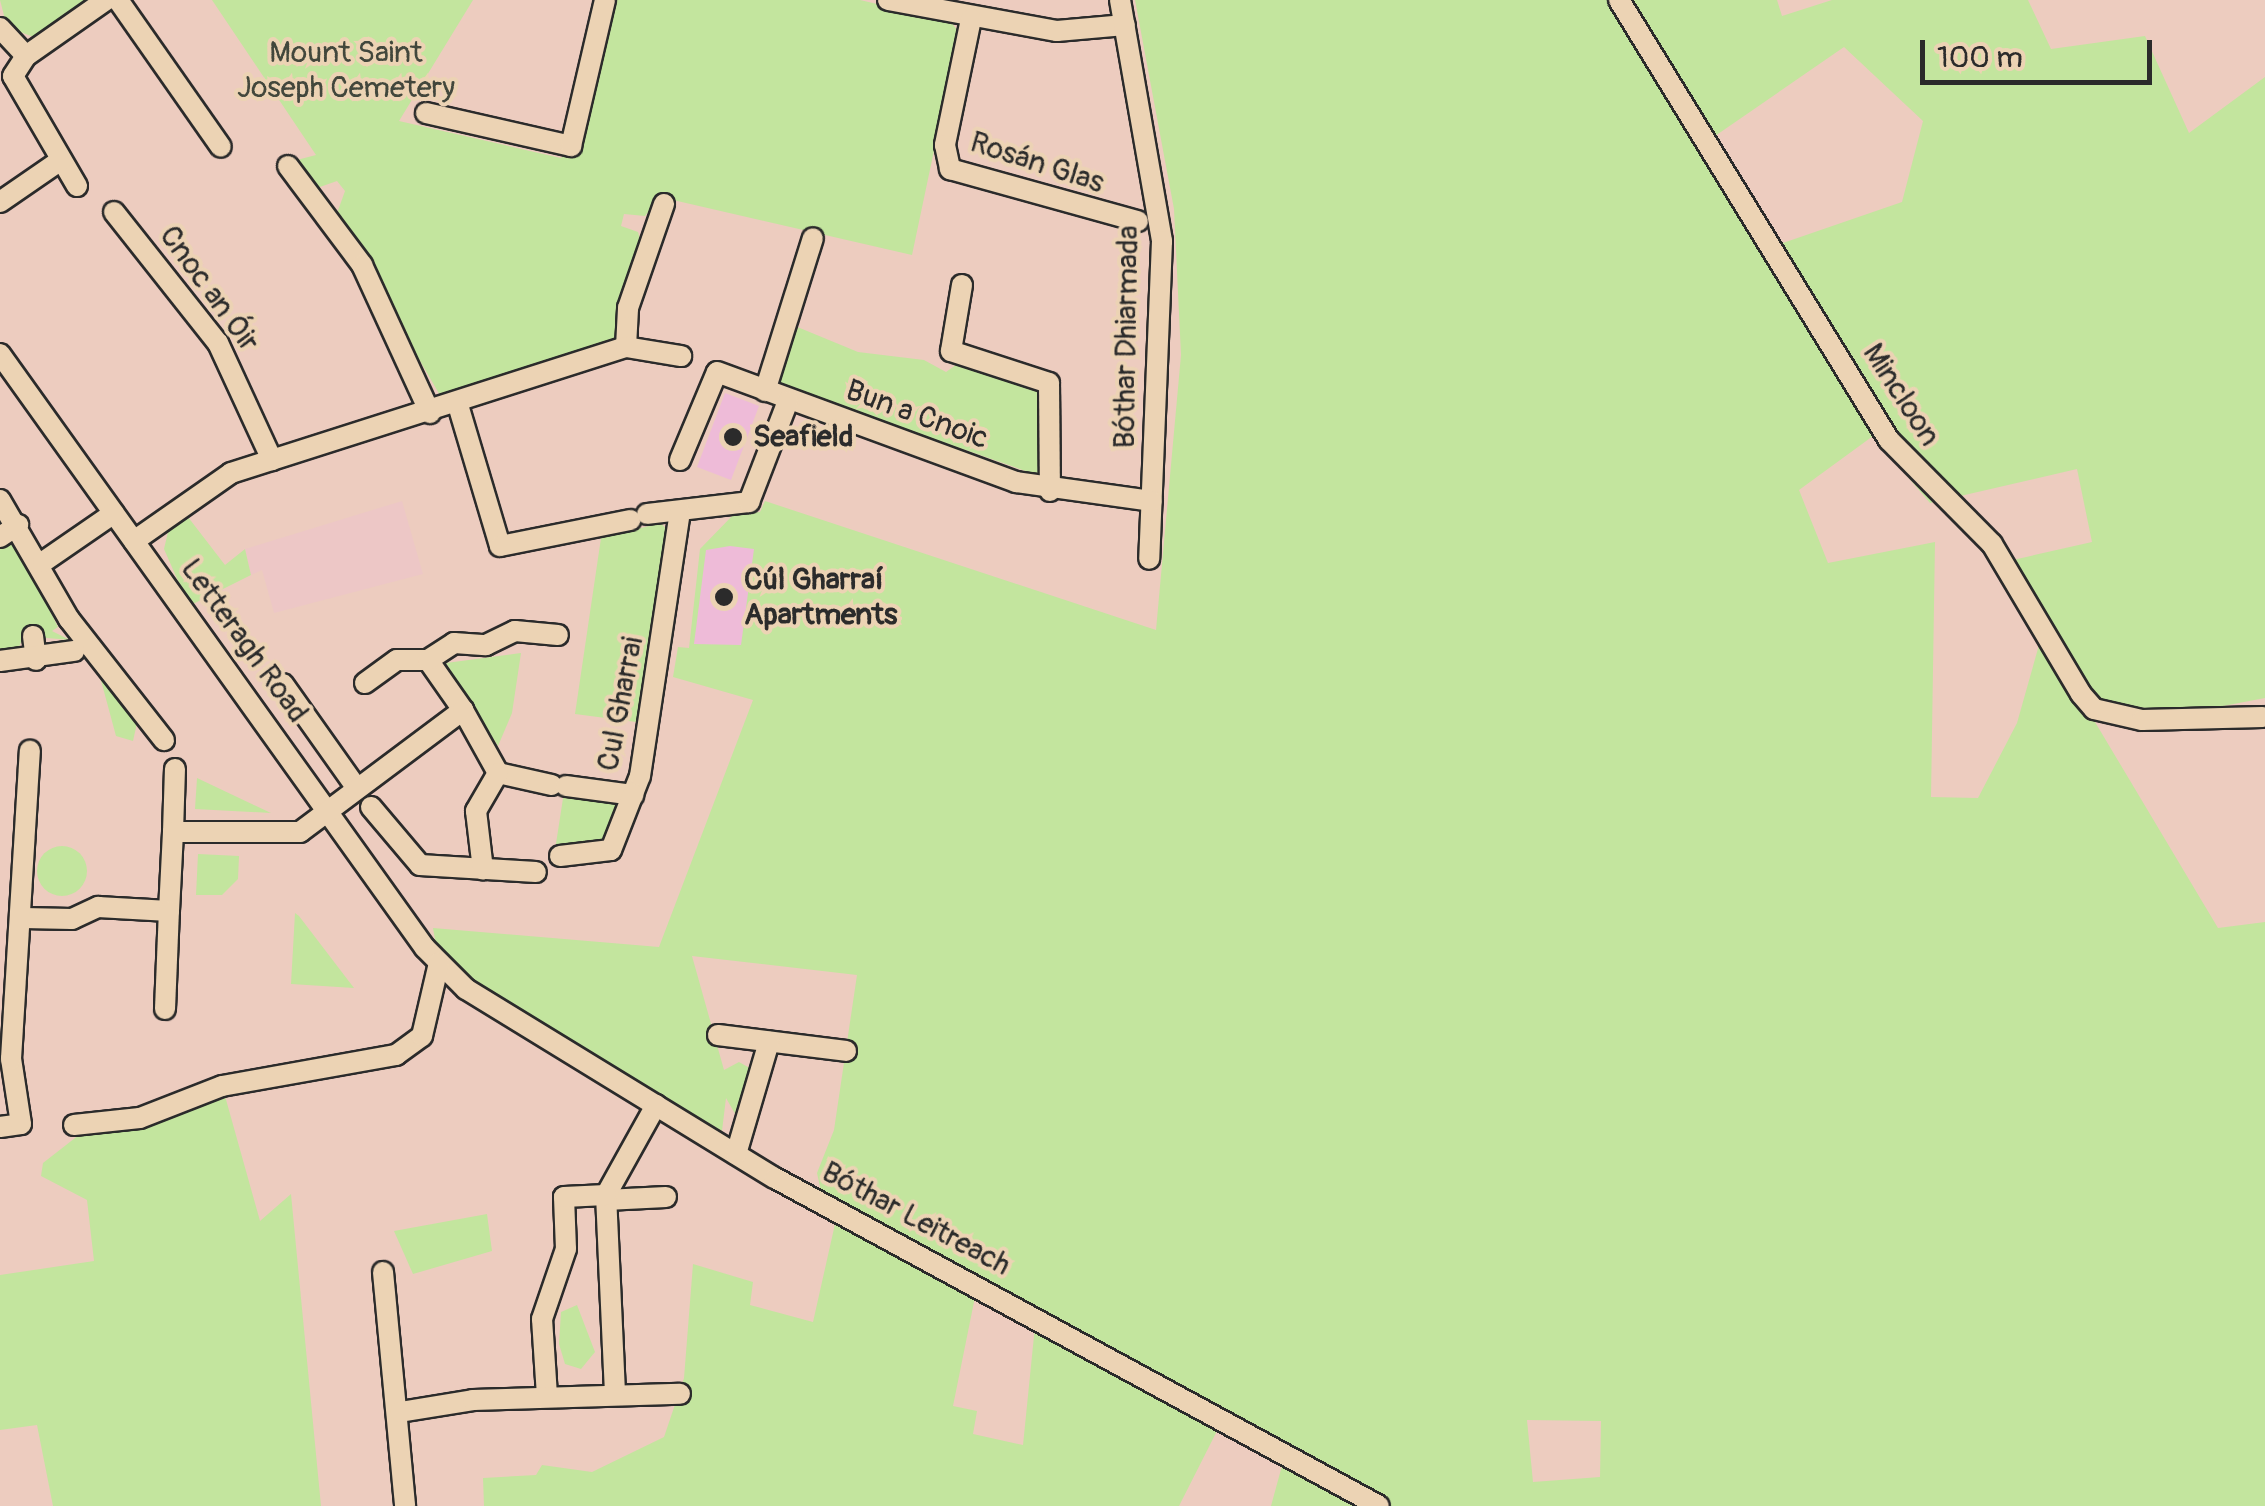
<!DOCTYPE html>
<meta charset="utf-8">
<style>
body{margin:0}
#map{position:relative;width:2265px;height:1506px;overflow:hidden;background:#edccbf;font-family:Pangolin,sans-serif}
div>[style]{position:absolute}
.built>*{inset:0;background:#edc7c6}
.green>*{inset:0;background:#c3e59e}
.round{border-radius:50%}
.building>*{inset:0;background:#eebbd8}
.roads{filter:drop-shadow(2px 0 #2b2b2b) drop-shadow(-2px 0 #2b2b2b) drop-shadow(0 2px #2b2b2b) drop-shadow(0 -2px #2b2b2b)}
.minor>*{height:20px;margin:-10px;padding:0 10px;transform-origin:10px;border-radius:10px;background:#ecd3b4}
.dots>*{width:28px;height:28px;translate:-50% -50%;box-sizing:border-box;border:5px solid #ecd3b4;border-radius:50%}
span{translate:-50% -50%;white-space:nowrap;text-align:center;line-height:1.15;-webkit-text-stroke:8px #ecd3b4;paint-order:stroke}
.park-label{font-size:30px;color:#42473c}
.street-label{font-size:30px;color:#2b2b2b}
.poi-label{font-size:30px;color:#2b2b2b;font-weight:700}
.left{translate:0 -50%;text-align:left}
.scale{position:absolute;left:1920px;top:40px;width:232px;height:45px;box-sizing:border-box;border:5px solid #2b2b2b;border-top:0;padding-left:12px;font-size:30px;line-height:35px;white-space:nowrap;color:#2b2b2b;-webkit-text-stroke:8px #ecd3b4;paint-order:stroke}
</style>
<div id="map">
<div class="built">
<i style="clip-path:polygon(402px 501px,423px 574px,274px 613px,262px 570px,251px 575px,245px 549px)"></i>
</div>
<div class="green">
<i style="clip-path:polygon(0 0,93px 0,39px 39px,7px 27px)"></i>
<i style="clip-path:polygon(212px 0,473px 0,399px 121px,561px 158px,584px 140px,613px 0,860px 0,950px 21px,959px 32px,912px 255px,660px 197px,645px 216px,624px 214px,621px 226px,638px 232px,642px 245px,615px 341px,441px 397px,336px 216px,345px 191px,337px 181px,317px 188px,293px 161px,316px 155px)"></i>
<i style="clip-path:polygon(evenodd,1135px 0,1777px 0,1782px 16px,1832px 0,2028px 0,2051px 49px,2145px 36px,2189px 133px,2265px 77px,2265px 698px,2197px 711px,2114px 706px,2095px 722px,2218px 928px,2265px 922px,2265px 1506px,1391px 1506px,822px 1196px,817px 1173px,834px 1130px,857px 975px,692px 956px,724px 1070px,739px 1062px,755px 1071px,738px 1119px,726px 1098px,722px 1131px,494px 1000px,437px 951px,433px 928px,659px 947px,753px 700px,673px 677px,678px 647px,689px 648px,700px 549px,734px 514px,760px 512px,765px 501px,1156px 630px,1181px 355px,1174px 209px,1135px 0,1844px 47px,1923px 121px,1902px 202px,1780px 244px,1715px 136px,1844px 47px,1135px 0,1873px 436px,1930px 503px,2077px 469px,2092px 542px,1995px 564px,2039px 645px,2017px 723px,1978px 798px,1931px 797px,1935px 542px,1828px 563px,1799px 490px,1873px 436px,1135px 0,1527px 1420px,1601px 1421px,1600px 1477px,1533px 1482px,1527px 1420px)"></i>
<i style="clip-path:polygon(795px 326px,858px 352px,924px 360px,946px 372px,960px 362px,1038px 383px,1040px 476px,778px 385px)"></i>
<i style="clip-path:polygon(188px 517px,225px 565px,245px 549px,251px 575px,189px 606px,164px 549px,168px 532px)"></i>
<i style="clip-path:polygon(661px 523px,668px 531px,644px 723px,575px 714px,601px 538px)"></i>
<i style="clip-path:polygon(16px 542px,58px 627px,52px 631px,70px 640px,24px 636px,15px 655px,0 655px,0 544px)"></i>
<i style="clip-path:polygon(521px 653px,512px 713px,498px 746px,446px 663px)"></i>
<i style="clip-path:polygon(96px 662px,137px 723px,133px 741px,116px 736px)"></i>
<i style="clip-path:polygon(197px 778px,271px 813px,195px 809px)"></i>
<i style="clip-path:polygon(564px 792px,618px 803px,604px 846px,555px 850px)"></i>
<i class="round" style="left:37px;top:846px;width:50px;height:50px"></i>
<i style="clip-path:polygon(198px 854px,239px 856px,238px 879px,222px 895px,196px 895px)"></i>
<i style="clip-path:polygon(295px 913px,299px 916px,354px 988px,291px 984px)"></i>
<i style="clip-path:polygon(225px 1096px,260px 1221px,291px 1194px,321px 1506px,53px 1506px,37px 1425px,0 1430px,0 1275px,94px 1261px,87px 1200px,41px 1176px,43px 1163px,84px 1131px,147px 1126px)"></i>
<i style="clip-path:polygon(487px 1214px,492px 1251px,413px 1274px,394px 1231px)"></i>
<i style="clip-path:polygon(835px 1224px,975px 1297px,953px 1406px,977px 1411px,973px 1434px,1023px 1445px,1035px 1326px,1220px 1425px,1179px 1506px,484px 1506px,483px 1478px,536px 1475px,542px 1465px,592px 1472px,664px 1437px,684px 1378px,693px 1264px,753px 1282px,750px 1305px,813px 1322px)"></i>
<i style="clip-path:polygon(577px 1305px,595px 1352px,581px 1369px,565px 1364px,559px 1344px,561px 1312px)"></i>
<i style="clip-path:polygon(1283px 1462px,1362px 1506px,1271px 1506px)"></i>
</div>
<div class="building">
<i style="clip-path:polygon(725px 393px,759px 406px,731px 480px,697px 467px)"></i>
<i style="clip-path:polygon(730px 546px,754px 549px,741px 645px,694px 644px,706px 550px)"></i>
</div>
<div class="roads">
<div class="minor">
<i style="left:118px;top:0;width:179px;rotate:55deg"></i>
<i style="left:888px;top:0;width:172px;rotate:10.4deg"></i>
<i style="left:1057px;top:31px;width:68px;rotate:-5deg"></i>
<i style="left:1120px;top:0;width:245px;rotate:80.1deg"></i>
<i style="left:1162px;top:241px;width:318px;rotate:92.3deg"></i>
<i style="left:1619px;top:0;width:516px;rotate:58.47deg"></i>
<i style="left:1889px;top:440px;width:146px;rotate:45.3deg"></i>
<i style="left:1992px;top:544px;width:174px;rotate:59.3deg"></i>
<i style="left:2081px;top:694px;width:20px;rotate:49deg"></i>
<i style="left:2094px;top:709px;width:49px;rotate:12.9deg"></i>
<i style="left:2142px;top:720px;width:121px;rotate:-1.4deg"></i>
<i style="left:971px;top:19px;width:129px;rotate:101.7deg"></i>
<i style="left:945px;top:145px;width:25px;rotate:78deg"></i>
<i style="left:950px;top:169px;width:195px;rotate:15.5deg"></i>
<i style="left:0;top:28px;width:38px;rotate:47deg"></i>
<i style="left:426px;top:113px;width:149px;rotate:12.8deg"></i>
<i style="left:571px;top:146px;width:150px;rotate:-76.9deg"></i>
<i style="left:288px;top:166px;width:124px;rotate:53.2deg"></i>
<i style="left:362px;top:265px;width:163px;rotate:65.3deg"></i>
<i style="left:77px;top:186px;width:127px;rotate:-120.2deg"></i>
<i style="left:13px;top:76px;width:24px;rotate:-57deg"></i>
<i style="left:26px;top:56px;width:98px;rotate:-35deg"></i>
<i style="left:0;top:202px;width:74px;rotate:-34.5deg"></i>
<i style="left:114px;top:212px;width:167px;rotate:51.6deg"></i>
<i style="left:218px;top:343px;width:129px;rotate:65.2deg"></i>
<i style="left:962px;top:285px;width:67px;rotate:99.5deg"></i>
<i style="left:951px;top:351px;width:103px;rotate:18.1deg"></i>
<i style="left:1049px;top:383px;width:108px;rotate:89.5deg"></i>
<i style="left:626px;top:347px;width:39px;rotate:-87deg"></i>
<i style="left:628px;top:308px;width:110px;rotate:-70.9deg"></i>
<i style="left:0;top:354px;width:730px;rotate:54.42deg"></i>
<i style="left:425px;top:948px;width:58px;rotate:45deg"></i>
<i style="left:466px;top:989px;width:362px;rotate:31.5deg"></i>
<i style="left:775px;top:1178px;width:687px;rotate:28.5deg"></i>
<i style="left:765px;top:391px;width:160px;rotate:-72.6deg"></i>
<i style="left:458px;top:405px;width:147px;rotate:73.4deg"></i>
<i style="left:500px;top:546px;width:133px;rotate:-11.3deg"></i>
<i style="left:680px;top:460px;width:95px;rotate:-67.2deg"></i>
<i style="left:717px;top:372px;width:319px;rotate:20.2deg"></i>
<i style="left:1016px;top:482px;width:137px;rotate:8deg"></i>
<i style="left:0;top:500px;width:138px;rotate:59.9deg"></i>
<i style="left:69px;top:619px;width:154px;rotate:51.9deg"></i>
<i style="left:647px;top:514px;width:103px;rotate:-6.7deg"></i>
<i style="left:749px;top:502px;width:108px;rotate:-68.9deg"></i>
<i style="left:0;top:537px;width:22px;rotate:-34deg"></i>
<i style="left:134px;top:541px;width:118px;rotate:-35deg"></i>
<i style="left:231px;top:473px;width:415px;rotate:-17.7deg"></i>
<i style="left:626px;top:347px;width:56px;rotate:9.3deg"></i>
<i style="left:43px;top:562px;width:86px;rotate:-34.6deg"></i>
<i style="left:33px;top:636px;width:24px;rotate:83deg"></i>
<i style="left:0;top:661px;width:75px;rotate:-7.7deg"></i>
<i style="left:365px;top:683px;width:39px;rotate:-36deg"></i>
<i style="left:397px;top:660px;width:31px"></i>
<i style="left:283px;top:684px;width:126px;rotate:54.7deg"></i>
<i style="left:463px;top:710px;width:61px;rotate:-125deg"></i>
<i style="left:428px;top:660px;width:31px;rotate:-33deg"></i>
<i style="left:454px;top:643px;width:32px;rotate:4deg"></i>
<i style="left:486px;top:645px;width:32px;rotate:-26deg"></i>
<i style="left:515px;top:631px;width:43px;rotate:5.3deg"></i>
<i style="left:498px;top:773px;width:55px;rotate:12.5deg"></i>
<i style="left:566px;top:786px;width:68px;rotate:7.7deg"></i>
<i style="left:371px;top:807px;width:76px;rotate:49.8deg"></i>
<i style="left:420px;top:865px;width:116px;rotate:3.5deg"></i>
<i style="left:173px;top:832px;width:63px;rotate:-88.2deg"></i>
<i style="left:560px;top:856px;width:51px;rotate:-6.7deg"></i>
<i style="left:611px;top:850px;width:79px;rotate:-68.6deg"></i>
<i style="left:640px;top:776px;width:267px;rotate:-81.4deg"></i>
<i style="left:23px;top:918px;width:49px;rotate:1.2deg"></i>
<i style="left:72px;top:919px;width:29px;rotate:-25deg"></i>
<i style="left:98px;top:907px;width:71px;rotate:3.2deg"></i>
<i style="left:169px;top:911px;width:79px;rotate:-87.1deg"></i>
<i style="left:173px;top:832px;width:127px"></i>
<i style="left:300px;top:832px;width:204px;rotate:-36.8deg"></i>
<i style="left:463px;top:710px;width:72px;rotate:60.9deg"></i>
<i style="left:498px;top:773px;width:44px;rotate:120.1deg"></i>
<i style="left:476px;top:811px;width:59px;rotate:83.2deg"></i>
<i style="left:165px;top:1009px;width:98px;rotate:-87.7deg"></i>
<i style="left:718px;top:1035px;width:129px;rotate:7.1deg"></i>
<i style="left:74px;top:1125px;width:66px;rotate:-6.1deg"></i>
<i style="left:140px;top:1118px;width:88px;rotate:-21.3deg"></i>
<i style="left:222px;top:1086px;width:177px;rotate:-10.1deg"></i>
<i style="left:396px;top:1055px;width:32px;rotate:-36deg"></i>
<i style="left:422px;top:1036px;width:75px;rotate:-76.9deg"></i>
<i style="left:0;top:1127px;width:21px;rotate:-8deg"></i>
<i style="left:21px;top:1124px;width:66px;rotate:-98.7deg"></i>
<i style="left:11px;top:1059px;width:309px;rotate:-86.5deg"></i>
<i style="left:736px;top:1154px;width:117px;rotate:-73.6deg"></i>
<i style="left:606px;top:1200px;width:60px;rotate:-2.9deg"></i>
<i style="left:383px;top:1272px;width:235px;rotate:84.6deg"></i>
<i style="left:615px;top:1393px;width:198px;rotate:-92.6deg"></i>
<i style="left:606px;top:1195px;width:103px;rotate:-60.9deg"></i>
<i style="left:547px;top:1396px;width:77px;rotate:-93.7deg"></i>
<i style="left:542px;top:1319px;width:74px;rotate:-71.1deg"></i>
<i style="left:566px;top:1249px;width:52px;rotate:-92.2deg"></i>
<i style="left:564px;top:1197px;width:42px;rotate:-2.7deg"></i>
<i style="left:400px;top:1412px;width:74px;rotate:-9.3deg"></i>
<i style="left:473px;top:1400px;width:207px;rotate:-1.7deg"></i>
</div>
</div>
<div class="dots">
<i style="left:733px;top:437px;background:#2b2b2b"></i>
<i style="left:724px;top:597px;background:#2b2b2b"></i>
</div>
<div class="park-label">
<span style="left:346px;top:70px">Mount Saint<br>Joseph Cemetery</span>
</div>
<div class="street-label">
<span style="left:1037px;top:163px;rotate:18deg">Rosán Glas</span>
<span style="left:209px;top:289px;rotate:54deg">Cnoc an Óir</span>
<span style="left:1127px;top:337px;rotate:-89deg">Bóthar Dhiarmada</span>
<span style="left:1901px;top:395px;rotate:57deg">Mincloon</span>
<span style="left:917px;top:415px;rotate:20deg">Bun a Cnoic</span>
<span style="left:244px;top:641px;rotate:54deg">Letteragh Road</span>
<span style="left:621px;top:704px;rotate:-79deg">Cul Gharrai</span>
<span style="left:916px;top:1219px;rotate:28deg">Bóthar Leitreach</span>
</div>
<div class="poi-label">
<span class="left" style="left:753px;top:437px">Seafield</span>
<span class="left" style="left:744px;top:597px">Cúl Gharraí<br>Apartments</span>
</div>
<div class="scale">100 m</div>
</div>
